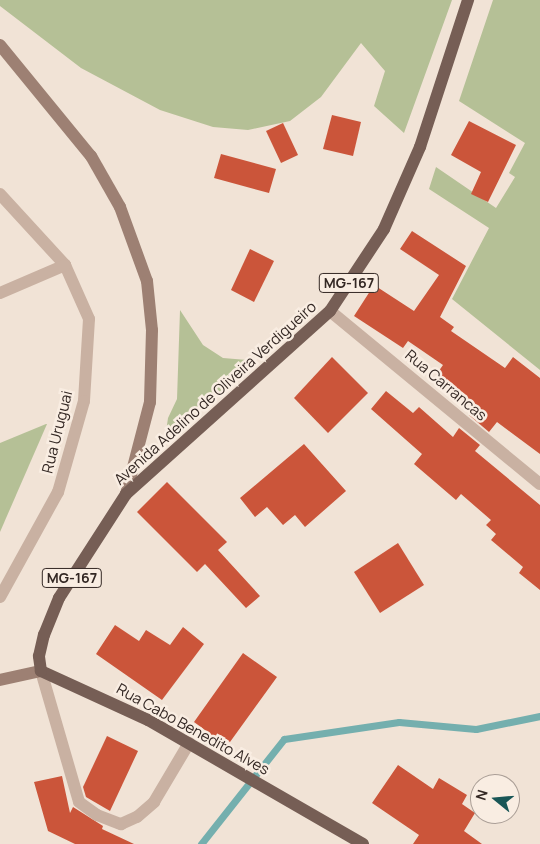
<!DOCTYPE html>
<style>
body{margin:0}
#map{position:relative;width:540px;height:844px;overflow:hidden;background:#f1e3d6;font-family:Manrope,sans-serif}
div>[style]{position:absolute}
.green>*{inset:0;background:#b5c096}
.stream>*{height:7px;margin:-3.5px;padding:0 3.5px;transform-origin:3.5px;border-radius:3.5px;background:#74afae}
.building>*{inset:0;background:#cb553a}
.service>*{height:12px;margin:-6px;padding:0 6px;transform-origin:6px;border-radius:6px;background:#c9b1a2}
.minor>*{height:12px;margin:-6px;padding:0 6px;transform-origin:6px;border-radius:6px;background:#c9b1a2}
.secondary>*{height:12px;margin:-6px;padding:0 6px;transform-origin:6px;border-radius:6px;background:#9d8073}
.primary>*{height:12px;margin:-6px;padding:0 6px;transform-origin:6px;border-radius:6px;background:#765e55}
span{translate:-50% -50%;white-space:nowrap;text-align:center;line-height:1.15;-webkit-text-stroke:5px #f9ede2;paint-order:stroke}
.shield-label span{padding:1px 4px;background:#f9ede2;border:1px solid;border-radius:4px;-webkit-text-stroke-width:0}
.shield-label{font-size:14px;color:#342824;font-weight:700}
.street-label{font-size:15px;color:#342824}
.north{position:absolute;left:470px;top:774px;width:50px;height:50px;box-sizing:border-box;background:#f9ede2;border:1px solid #aa9e96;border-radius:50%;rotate:287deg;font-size:14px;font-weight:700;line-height:20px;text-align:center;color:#342824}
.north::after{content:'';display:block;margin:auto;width:18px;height:22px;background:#195656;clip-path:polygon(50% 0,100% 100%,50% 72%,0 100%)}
</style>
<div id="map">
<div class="green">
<i style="clip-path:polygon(0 0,452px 0,404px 133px,374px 106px,385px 71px,361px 43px,321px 97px,290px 121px,248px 130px,213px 127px,160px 110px,81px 68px,0 6px)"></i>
<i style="clip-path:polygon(493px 0,540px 0,540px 370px,452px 299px,489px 228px,429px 189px,436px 167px,496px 208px,515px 177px,509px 173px,525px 143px,459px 101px)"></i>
<i style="clip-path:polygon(180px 310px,203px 345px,223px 358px,247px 360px,244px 373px,165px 439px,168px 418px,177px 399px)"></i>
<i style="clip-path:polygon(46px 424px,47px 424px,0 532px,0 443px)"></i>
</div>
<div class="stream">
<i style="left:201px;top:844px;width:134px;rotate:-51.7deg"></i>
<i style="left:284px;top:739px;width:116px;rotate:-8.4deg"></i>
<i style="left:399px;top:722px;width:77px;rotate:5.2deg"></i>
<i style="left:476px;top:729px;width:65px;rotate:-11.5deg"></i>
</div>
<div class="building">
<i style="clip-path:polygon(332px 115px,361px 122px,353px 156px,323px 149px)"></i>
<i style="clip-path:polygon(469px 121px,516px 145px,488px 202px,471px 194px,481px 172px,451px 155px)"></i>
<i style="clip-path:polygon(283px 123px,298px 155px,281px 163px,266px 131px)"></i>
<i style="clip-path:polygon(221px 154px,276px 169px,269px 193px,214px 178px)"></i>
<i style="clip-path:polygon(412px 231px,466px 266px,440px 317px,454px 327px,451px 331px,505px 368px,513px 357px,540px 378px,540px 454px,497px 422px,489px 432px,469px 415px,477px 405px,436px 375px,443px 365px,408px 341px,403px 348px,354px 316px,374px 285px,414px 311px,439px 275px,400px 249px)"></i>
<i style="clip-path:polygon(250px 249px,274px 261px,254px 302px,231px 290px)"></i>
<i style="clip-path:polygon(332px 357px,368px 393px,328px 433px,294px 398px)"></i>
<i style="clip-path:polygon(386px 391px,413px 413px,419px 407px,453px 437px,459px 428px,480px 445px,475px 451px,540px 505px,540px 590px,519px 573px,523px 567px,491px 540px,496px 534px,486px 525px,491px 520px,461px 494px,456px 500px,414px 464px,422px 454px,371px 409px)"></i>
<i style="clip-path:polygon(304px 444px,346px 491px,305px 527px,295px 515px,283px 525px,267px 507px,255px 517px,240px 498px)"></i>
<i style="clip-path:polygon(167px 482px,227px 542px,218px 550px,260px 596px,246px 608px,205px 564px,197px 572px,137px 512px)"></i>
<i style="clip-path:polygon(398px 543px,424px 585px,380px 613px,354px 572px)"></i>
<i style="clip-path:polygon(115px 625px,139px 641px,146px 630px,170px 645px,183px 627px,204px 644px,162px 700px,96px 654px)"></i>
<i style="clip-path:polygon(243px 653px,277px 677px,230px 742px,223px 737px,220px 741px,194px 722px)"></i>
<i style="clip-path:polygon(107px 736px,138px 751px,110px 811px,86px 797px,83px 787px)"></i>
<i style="clip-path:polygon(398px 765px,433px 789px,439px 778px,467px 795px,462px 804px,475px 813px,464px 831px,482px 844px,413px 844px,419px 835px,372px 803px)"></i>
<i style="clip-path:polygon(62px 776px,70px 813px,73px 807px,103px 826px,102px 829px,134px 844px,75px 844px,48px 831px,34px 782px)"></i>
</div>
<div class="service">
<i style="left:41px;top:671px;width:136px;rotate:73.8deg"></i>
<i style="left:79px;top:802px;width:22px;rotate:36deg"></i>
<i style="left:97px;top:815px;width:26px;rotate:21deg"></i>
<i style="left:121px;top:824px;width:17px;rotate:-24deg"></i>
<i style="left:137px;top:817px;width:23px;rotate:-41deg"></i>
<i style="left:154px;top:802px;width:69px;rotate:-59.3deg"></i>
</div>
<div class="minor">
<i style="left:0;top:194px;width:96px;rotate:47.5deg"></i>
<i style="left:65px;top:265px;width:59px;rotate:66deg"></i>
<i style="left:89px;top:319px;width:82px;rotate:93.5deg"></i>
<i style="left:84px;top:401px;width:95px;rotate:105.9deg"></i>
<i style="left:58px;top:492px;width:120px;rotate:118.9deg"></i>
<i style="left:0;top:293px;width:71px;rotate:-23.3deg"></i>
<i style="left:330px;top:311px;width:272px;rotate:39.5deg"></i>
</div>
<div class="secondary">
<i style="left:0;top:45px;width:144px;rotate:50.7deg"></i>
<i style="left:91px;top:156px;width:59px;rotate:60.4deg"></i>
<i style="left:120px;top:207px;width:79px;rotate:70deg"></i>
<i style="left:147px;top:281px;width:49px;rotate:84.2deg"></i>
<i style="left:152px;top:330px;width:72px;rotate:91.6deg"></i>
<i style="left:150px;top:402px;width:95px;rotate:104.6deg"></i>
<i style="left:0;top:680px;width:42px;rotate:-12.4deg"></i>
</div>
<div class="primary">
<i style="left:363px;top:844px;width:248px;rotate:-150deg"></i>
<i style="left:148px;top:720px;width:118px;rotate:-155.4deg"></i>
<i style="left:41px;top:671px;width:15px;rotate:-98deg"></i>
<i style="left:39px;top:656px;width:22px;rotate:-77deg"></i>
<i style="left:44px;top:635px;width:40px;rotate:-68deg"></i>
<i style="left:59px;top:598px;width:124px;rotate:-57.2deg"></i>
<i style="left:126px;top:494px;width:274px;rotate:-41.9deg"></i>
<i style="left:330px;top:311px;width:98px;rotate:-56.6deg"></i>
<i style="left:384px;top:229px;width:90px;rotate:-66.3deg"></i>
<i style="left:420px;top:147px;width:155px;rotate:-71.9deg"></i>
</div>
<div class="shield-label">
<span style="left:349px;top:283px">MG-167</span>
<span style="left:72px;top:578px">MG-167</span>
</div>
<div class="street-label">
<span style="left:446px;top:385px;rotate:40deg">Rua Carrancas</span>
<span style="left:215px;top:393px;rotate:-42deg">Avenida Adelino de Oliveira Verdigueiro</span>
<span style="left:57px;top:432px;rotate:-76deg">Rua Uruguai</span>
<span style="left:193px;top:729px;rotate:29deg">Rua Cabo Benedito Alves</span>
</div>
<div class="north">N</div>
</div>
